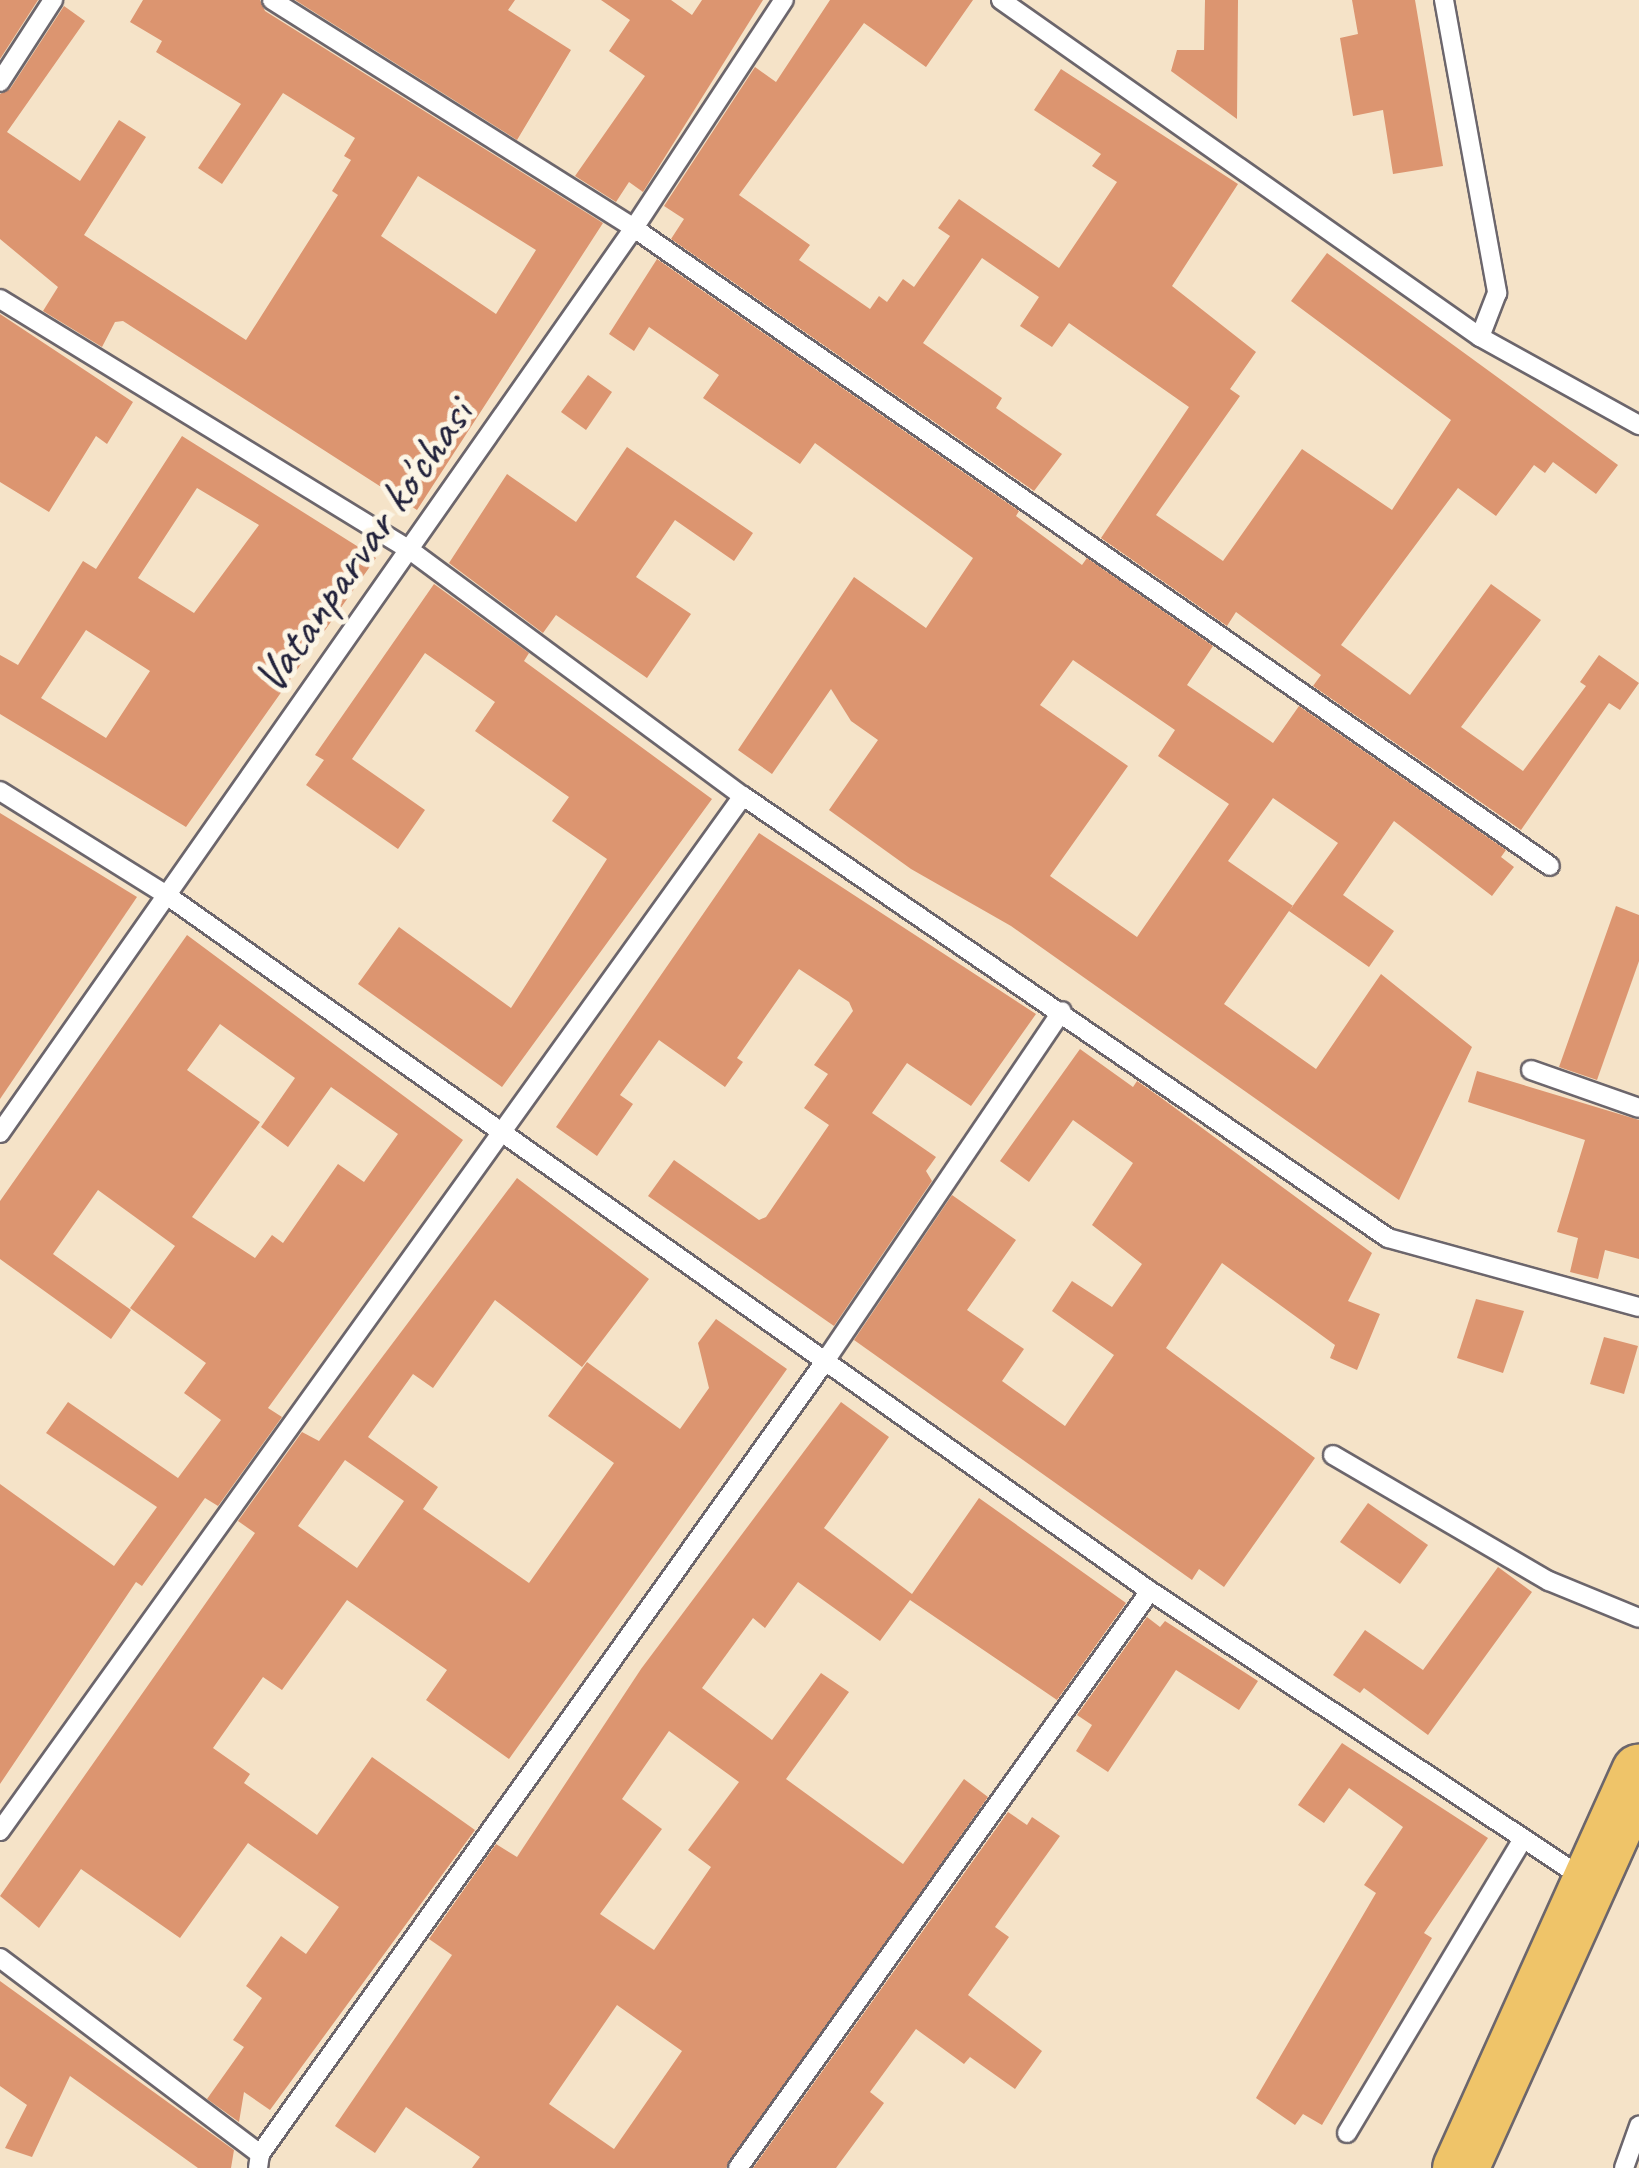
<!DOCTYPE html>
<style>
body{margin:0}
#map{position:relative;width:1639px;height:2168px;overflow:hidden;background:#f5e3c8;font-family:Caveat,sans-serif}
div>[style]{position:absolute}
.building>*{inset:0;background:#dc9570}
.roads{filter:drop-shadow(2px 0 #6c666c) drop-shadow(-2px 0 #6c666c) drop-shadow(0 2px #6c666c) drop-shadow(0 -2px #6c666c)}
.lane>*{height:18px;margin:-9px;padding:0 9px;transform-origin:9px;border-radius:9px;background:#fff}
.highway>*{height:55px;margin:-27.5px;padding:0 27.5px;transform-origin:27.5px;border-radius:27.5px;background:#efc469}
span{translate:-50% -50%;white-space:nowrap;text-align:center;line-height:1.15;-webkit-text-stroke:10px #fcf5e5;paint-order:stroke}
.street-label{font-size:48px;color:#22223b}
</style>
<div id="map">
<div class="building">
<i style="clip-path:polygon(0 0,38px 0,0 59px)"></i>
<i style="clip-path:polygon(evenodd,143px 0,260px 0,265px 11px,603px 223px,417px 510px,123px 321px,115px 322px,102px 347px,43px 311px,58px 287px,0 239px,0 94px,10px 89px,64px 6px,85px 21px,7px 132px,80px 181px,119px 120px,146px 137px,84px 235px,246px 340px,338px 195px,332px 191px,351px 160px,344px 156px,355px 138px,283px 93px,222px 184px,198px 168px,241px 104px,156px 52px,162px 41px,130px 22px,143px 0,418px 176px,536px 250px,496px 314px,381px 236px,418px 176px)"></i>
<i style="clip-path:polygon(295px 0,515px 0,508px 10px,571px 50px,517px 140px)"></i>
<i style="clip-path:polygon(601px 0,671px 0,692px 15px,702px 0,763px 0,643px 192px,629px 182px,616px 202px,575px 176px,645px 76px,609px 51px,630px 20px)"></i>
<i style="clip-path:polygon(830px 0,973px 0,926px 67px,864px 23px,739px 195px,810px 245px,799px 260px,870px 309px,879px 296px,887px 302px,903px 279px,914px 287px,950px 236px,938px 228px,959px 199px,1059px 268px,1117px 182px,1092px 166px,1101px 154px,1034px 110px,1061px 69px,1238px 184px,1172px 286px,1256px 352px,1230px 389px,1240px 396px,1156px 515px,1223px 561px,1302px 449px,1392px 510px,1451px 420px,1291px 301px,1327px 253px,1618px 465px,1596px 494px,1553px 462px,1545px 473px,1534px 465px,1496px 516px,1458px 488px,1341px 645px,1410px 695px,1491px 584px,1541px 620px,1461px 727px,1523px 771px,1586px 686px,1580px 682px,1599px 655px,1639px 683px,1620px 710px,1609px 703px,1521px 830px,1313px 686px,1321px 675px,1236px 612px,1227px 626px,1101px 538px,1189px 407px,1069px 323px,1052px 347px,1020px 326px,1039px 297px,982px 258px,923px 343px,1002px 398px,996px 408px,1062px 454px,1034px 491px,671px 239px,684px 219px,664px 206px,755px 67px,776px 82px)"></i>
<i style="clip-path:polygon(1205px 0,1238px 0,1237px 119px,1171px 71px,1177px 50px,1204px 50px)"></i>
<i style="clip-path:polygon(1352px 0,1415px 0,1443px 166px,1393px 174px,1383px 110px,1353px 116px,1340px 38px,1358px 34px)"></i>
<i style="clip-path:polygon(evenodd,657px 259px,1019px 511px,1016px 516px,1082px 565px,1087px 558px,1213px 646px,1187px 685px,1273px 743px,1299px 706px,1506px 850px,1501px 857px,1514px 867px,1492px 896px,1394px 821px,1343px 895px,1394px 931px,1369px 967px,1289px 911px,1224px 1004px,1316px 1069px,1381px 974px,1472px 1047px,1399px 1200px,1011px 926px,911px 869px,829px 810px,878px 740px,851px 721px,831px 689px,772px 774px,738px 750px,854px 577px,926px 628px,973px 558px,815px 443px,800px 464px,703px 398px,719px 375px,649px 327px,634px 351px,609px 334px,657px 259px,1073px 660px,1175px 730px,1158px 756px,1229px 804px,1137px 937px,1050px 876px,1128px 766px,1040px 705px,1073px 660px,657px 259px,1273px 798px,1338px 843px,1289px 911px,1293px 906px,1228px 861px,1273px 798px)"></i>
<i style="clip-path:polygon(0 314px,133px 402px,107px 444px,96px 436px,49px 512px,0 482px)"></i>
<i style="clip-path:polygon(588px 375px,612px 392px,586px 430px,561px 412px)"></i>
<i style="clip-path:polygon(evenodd,182px 436px,376px 558px,186px 827px,0 714px,0 655px,18px 665px,83px 561px,96px 569px,182px 436px,197px 488px,259px 525px,194px 613px,138px 578px,197px 488px,182px 436px,86px 630px,150px 671px,106px 738px,41px 698px,86px 630px)"></i>
<i style="clip-path:polygon(627px 447px,753px 533px,734px 561px,675px 520px,636px 577px,691px 614px,647px 678px,556px 615px,543px 633px,449px 563px,507px 474px,576px 522px)"></i>
<i style="clip-path:polygon(434px 584px,529px 653px,524px 661px,712px 799px,502px 1087px,358px 984px,399px 927px,511px 1008px,607px 859px,552px 821px,569px 797px,475px 731px,495px 702px,425px 653px,352px 759px,425px 810px,398px 849px,306px 785px,324px 760px,315px 755px)"></i>
<i style="clip-path:polygon(0 813px,137px 897px,0 1099px)"></i>
<i style="clip-path:polygon(759px 833px,1036px 1014px,971px 1106px,907px 1063px,872px 1113px,936px 1157px,926px 1171px,932px 1181px,834px 1326px,648px 1196px,674px 1160px,759px 1220px,766px 1217px,829px 1125px,804px 1108px,828px 1074px,814px 1065px,853px 1011px,849px 1002px,799px 969px,737px 1058px,743px 1062px,725px 1087px,659px 1040px,620px 1095px,633px 1104px,597px 1156px,556px 1127px)"></i>
<i style="clip-path:polygon(1616px 906px,1639px 915px,1639px 961px,1597px 1080px,1559px 1067px)"></i>
<i style="clip-path:polygon(evenodd,187px 935px,463px 1140px,268px 1408px,282px 1417px,218px 1506px,205px 1498px,142px 1586px,136px 1582px,0 1784px,0 1484px,114px 1566px,157px 1507px,46px 1433px,68px 1402px,178px 1478px,221px 1420px,184px 1393px,206px 1363px,130px 1308px,175px 1246px,98px 1190px,53px 1254px,131px 1310px,111px 1339px,0 1259px,0 1201px,187px 935px,220px 1024px,295px 1078px,261px 1127px,288px 1147px,331px 1087px,398px 1134px,364px 1182px,338px 1164px,283px 1243px,272px 1235px,255px 1258px,192px 1217px,260px 1122px,187px 1070px,220px 1024px)"></i>
<i style="clip-path:polygon(1080px 1049px,1133px 1087px,1137px 1081px,1160px 1097px,1372px 1253px,1348px 1301px,1380px 1314px,1357px 1370px,1330px 1358px,1335px 1345px,1222px 1263px,1166px 1348px,1315px 1458px,1224px 1587px,1199px 1569px,1192px 1580px,854px 1340px,952px 1195px,1016px 1240px,967px 1310px,1024px 1349px,1002px 1381px,1065px 1426px,1114px 1355px,1052px 1311px,1072px 1281px,1112px 1307px,1142px 1264px,1092px 1225px,1133px 1163px,1073px 1120px,1029px 1182px,1000px 1161px)"></i>
<i style="clip-path:polygon(1477px 1071px,1639px 1120px,1639px 1259px,1605px 1250px,1598px 1279px,1570px 1272px,1578px 1238px,1557px 1232px,1585px 1140px,1468px 1102px)"></i>
<i style="clip-path:polygon(evenodd,517px 1178px,649px 1279px,582px 1367px,495px 1300px,433px 1388px,413px 1374px,368px 1437px,438px 1487px,423px 1509px,529px 1583px,614px 1463px,548px 1416px,587px 1362px,680px 1429px,709px 1388px,698px 1343px,716px 1319px,787px 1369px,509px 1759px,426px 1700px,447px 1670px,347px 1600px,282px 1690px,263px 1677px,213px 1748px,250px 1774px,244px 1783px,317px 1835px,372px 1757px,475px 1830px,270px 2110px,244px 2092px,239px 2122px,207px 2099px,244px 2047px,233px 2040px,262px 1998px,246px 1986px,281px 1936px,306px 1954px,339px 1907px,248px 1843px,180px 1938px,81px 1869px,39px 1928px,0 1896px,255px 1533px,238px 1521px,302px 1432px,319px 1441px,517px 1178px,345px 1460px,404px 1501px,357px 1568px,298px 1526px,345px 1460px)"></i>
<i style="clip-path:polygon(1476px 1299px,1524px 1311px,1503px 1373px,1457px 1358px)"></i>
<i style="clip-path:polygon(1604px 1337px,1638px 1346px,1624px 1394px,1590px 1384px)"></i>
<i style="clip-path:polygon(evenodd,841px 1402px,889px 1437px,824px 1528px,912px 1594px,979px 1498px,1126px 1603px,1057px 1700px,910px 1600px,880px 1641px,798px 1582px,765px 1628px,753px 1618px,702px 1688px,772px 1740px,821px 1673px,849px 1692px,786px 1779px,903px 1864px,964px 1779px,988px 1797px,726px 2168px,472px 2168px,480px 2157px,406px 2107px,375px 2153px,335px 2126px,452px 1955px,429px 1939px,496px 1844px,517px 1857px,641px 1669px,841px 1402px,669px 1731px,739px 1782px,688px 1850px,711px 1867px,654px 1950px,600px 1914px,662px 1829px,622px 1799px,669px 1731px,841px 1402px,617px 2005px,682px 2051px,614px 2149px,549px 2104px,617px 2005px)"></i>
<i style="clip-path:polygon(1368px 1503px,1428px 1545px,1400px 1584px,1340px 1542px)"></i>
<i style="clip-path:polygon(1498px 1567px,1532px 1592px,1428px 1735px,1364px 1688px,1360px 1693px,1333px 1675px,1365px 1630px,1423px 1670px)"></i>
<i style="clip-path:polygon(1147px 1617px,1160px 1627px,1165px 1621px,1258px 1681px,1239px 1710px,1176px 1670px,1108px 1772px,1076px 1751px,1092px 1725px,1077px 1715px)"></i>
<i style="clip-path:polygon(1342px 1743px,1488px 1838px,1424px 1933px,1432px 1938px,1322px 2125px,1303px 2114px,1295px 2125px,1256px 2098px,1376px 1893px,1364px 1885px,1403px 1827px,1349px 1788px,1324px 1823px,1298px 1805px)"></i>
<i style="clip-path:polygon(1008px 1812px,1027px 1825px,1032px 1817px,1060px 1836px,995px 1927px,1009px 1937px,968px 1995px,1042px 2051px,1015px 2089px,970px 2057px,964px 2064px,916px 2029px,870px 2092px,884px 2103px,836px 2168px,753px 2168px)"></i>
<i style="clip-path:polygon(0 1981px,234px 2150px,231px 2168px,198px 2168px,70px 2076px,32px 2157px,5px 2148px,27px 2105px,0 2086px)"></i>
</div>
<div class="roads">
<div class="lane">
<i style="left:272px;top:0;width:428px;rotate:32.2deg"></i>
<i style="left:634px;top:228px;width:1116px;rotate:34.86deg"></i>
<i style="left:1001px;top:0;width:586px;rotate:35.13deg"></i>
<i style="left:1480px;top:337px;width:182px;rotate:29deg"></i>
<i style="left:1444px;top:0;width:298px;rotate:79.7deg"></i>
<i style="left:1497px;top:293px;width:47px;rotate:111.1deg"></i>
<i style="left:0;top:82px;width:98px;rotate:-57.1deg"></i>
<i style="left:0;top:299px;width:481px;rotate:31.5deg"></i>
<i style="left:410px;top:550px;width:414px;rotate:36.5deg"></i>
<i style="left:743px;top:796px;width:782px;rotate:34.42deg"></i>
<i style="left:1388px;top:1238px;width:260px;rotate:15.4deg"></i>
<i style="left:0;top:791px;width:198px;rotate:32deg"></i>
<i style="left:168px;top:896px;width:1203px;rotate:35.29deg"></i>
<i style="left:1150px;top:1591px;width:523px;rotate:33.54deg"></i>
<i style="left:1531px;top:1070px;width:114px;rotate:19.4deg"></i>
<i style="left:0;top:1133px;width:1105px;rotate:-54.99deg"></i>
<i style="left:634px;top:228px;width:273px;rotate:-56.7deg"></i>
<i style="left:1333px;top:1455px;width:250px;rotate:30.3deg"></i>
<i style="left:1549px;top:1581px;width:97px;rotate:22.3deg"></i>
<i style="left:0;top:1831px;width:1274px;rotate:-54.33deg"></i>
<i style="left:0;top:1958px;width:326px;rotate:37deg"></i>
<i style="left:1347px;top:2133px;width:343px;rotate:-59.1deg"></i>
<i style="left:258px;top:2168px;width:14px;rotate:-82deg"></i>
<i style="left:260px;top:2154px;width:970px;rotate:-54.52deg"></i>
<i style="left:823px;top:1364px;width:426px;rotate:-55.9deg"></i>
<i style="left:738px;top:2168px;width:709px;rotate:-54.47deg"></i>
<i style="left:1624px;top:2168px;width:45px;rotate:-70.3deg"></i>
</div>
<div class="highway">
<i style="left:1460px;top:2168px;width:435px;rotate:-65.7deg"></i>
</div>
</div>
<div class="street-label">
<span style="left:363px;top:546px;rotate:-55deg">Vatanparvar ko'chasi</span>
</div>
</div>
